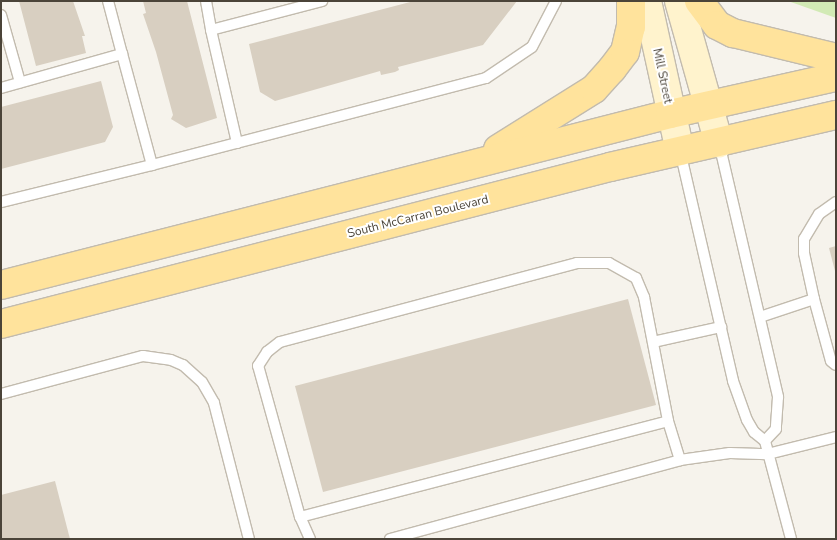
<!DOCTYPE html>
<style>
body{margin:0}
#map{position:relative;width:837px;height:540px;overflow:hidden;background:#f6f3ec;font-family:"Nunito Sans",sans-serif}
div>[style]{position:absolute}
.green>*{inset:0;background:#d2eab5}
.building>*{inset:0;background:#d8cfc1}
.roads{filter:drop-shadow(1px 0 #c2bbae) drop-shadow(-1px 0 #c2bbae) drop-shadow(0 1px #c2bbae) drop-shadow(0 -1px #c2bbae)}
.service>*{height:10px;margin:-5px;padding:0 5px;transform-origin:5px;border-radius:5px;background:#fff}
.secondary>*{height:28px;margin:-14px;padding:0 14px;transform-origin:14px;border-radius:14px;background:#fff3cd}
.primary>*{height:28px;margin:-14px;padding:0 14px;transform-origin:14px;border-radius:14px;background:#ffe39c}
span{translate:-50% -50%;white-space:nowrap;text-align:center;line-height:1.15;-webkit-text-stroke:4px #fff;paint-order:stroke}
.street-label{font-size:12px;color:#4b4439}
.frame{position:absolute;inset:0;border:2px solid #4b4439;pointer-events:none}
</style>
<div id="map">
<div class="green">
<i style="clip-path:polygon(788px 1px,836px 1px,836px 18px)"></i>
</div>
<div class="building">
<i style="clip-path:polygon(19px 1px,73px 1px,85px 36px,82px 36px,86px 53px,36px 66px)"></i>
<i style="clip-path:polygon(143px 1px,187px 1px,217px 118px,186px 128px,171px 119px,173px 115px,156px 52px,143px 14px,146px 13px)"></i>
<i style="clip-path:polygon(414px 1px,517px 1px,483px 45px,398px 67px,399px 70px,395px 72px,381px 75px,380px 71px,275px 101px,260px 92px,249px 44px)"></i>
<i style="clip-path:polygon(101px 81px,113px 127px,105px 142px,1px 169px,1px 107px)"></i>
<i style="clip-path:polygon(836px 246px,836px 271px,835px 271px,829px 248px)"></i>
<i style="clip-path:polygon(628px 299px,656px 405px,323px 492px,295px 386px)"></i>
<i style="clip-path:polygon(55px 481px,70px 539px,1px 539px,1px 495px)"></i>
</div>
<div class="roads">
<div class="service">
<i style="left:206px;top:1px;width:29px;rotate:80deg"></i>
<i style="left:211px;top:30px;width:115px;rotate:-14.6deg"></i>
<i style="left:1px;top:15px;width:70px;rotate:74.2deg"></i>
<i style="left:211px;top:30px;width:116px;rotate:77deg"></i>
<i style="left:1px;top:88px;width:126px;rotate:-15.7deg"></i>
<i style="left:122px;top:54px;width:55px;rotate:-104.8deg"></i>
<i style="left:719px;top:143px;width:261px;rotate:76.9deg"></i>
<i style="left:778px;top:397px;width:32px;rotate:94deg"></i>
<i style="left:776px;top:429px;width:16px;rotate:133deg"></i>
<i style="left:680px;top:151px;width:236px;rotate:77deg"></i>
<i style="left:733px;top:381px;width:41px;rotate:70.3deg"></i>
<i style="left:747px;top:420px;width:14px;rotate:60deg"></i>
<i style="left:754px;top:432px;width:14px;rotate:39deg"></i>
<i style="left:765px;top:441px;width:101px;rotate:75.1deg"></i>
<i style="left:152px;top:165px;width:345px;rotate:-14.6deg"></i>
<i style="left:486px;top:78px;width:55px;rotate:-34deg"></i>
<i style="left:532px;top:47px;width:52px;rotate:-62.4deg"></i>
<i style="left:1px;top:202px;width:155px;rotate:-13.8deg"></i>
<i style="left:152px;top:165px;width:115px;rotate:-105.1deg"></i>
<i style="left:814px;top:299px;width:47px;rotate:-102.3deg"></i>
<i style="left:804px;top:253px;width:14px;rotate:-90deg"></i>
<i style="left:804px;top:239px;width:29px;rotate:-59deg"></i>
<i style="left:819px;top:214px;width:21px;rotate:-35deg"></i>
<i style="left:760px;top:317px;width:57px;rotate:-18.4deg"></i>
<i style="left:814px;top:299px;width:64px;rotate:74.7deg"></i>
<i style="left:831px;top:361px;width:6px;rotate:39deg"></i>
<i style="left:653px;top:342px;width:70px;rotate:-12.4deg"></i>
<i style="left:1px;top:394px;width:147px;rotate:-15deg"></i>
<i style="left:143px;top:356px;width:28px;rotate:8deg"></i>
<i style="left:171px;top:360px;width:13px;rotate:23deg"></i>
<i style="left:183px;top:365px;width:25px;rotate:42deg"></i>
<i style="left:202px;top:382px;width:24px;rotate:60deg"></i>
<i style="left:214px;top:403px;width:140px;rotate:75.6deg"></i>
<i style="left:300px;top:517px;width:380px;rotate:-14.6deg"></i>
<i style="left:310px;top:539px;width:24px;rotate:-114deg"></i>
<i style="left:300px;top:517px;width:157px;rotate:-105.5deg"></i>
<i style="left:258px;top:366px;width:17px;rotate:-57deg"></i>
<i style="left:267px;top:352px;width:16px;rotate:-38deg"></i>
<i style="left:280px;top:342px;width:307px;rotate:-14.9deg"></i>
<i style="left:577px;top:263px;width:32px"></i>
<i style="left:609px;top:263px;width:31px;rotate:29deg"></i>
<i style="left:636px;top:278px;width:21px;rotate:67deg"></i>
<i style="left:644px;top:297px;width:126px;rotate:79deg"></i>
<i style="left:668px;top:421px;width:41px;rotate:72.9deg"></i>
<i style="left:390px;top:539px;width:301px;rotate:-15.2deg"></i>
<i style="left:680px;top:460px;width:50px;rotate:-8deg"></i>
<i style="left:730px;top:453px;width:38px;rotate:2deg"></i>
<i style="left:768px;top:454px;width:70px;rotate:-14deg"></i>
</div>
<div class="secondary">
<i style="left:647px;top:1px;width:154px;rotate:77.6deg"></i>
<i style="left:679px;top:1px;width:148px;rotate:74.3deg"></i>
</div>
<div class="primary">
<i style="left:699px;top:1px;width:30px;rotate:53deg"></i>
<i style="left:717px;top:25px;width:18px;rotate:27deg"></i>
<i style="left:733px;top:33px;width:106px;rotate:13.6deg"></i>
<i style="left:498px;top:149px;width:113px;rotate:-32deg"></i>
<i style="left:594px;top:89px;width:27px;rotate:-48deg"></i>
<i style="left:612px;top:69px;width:21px;rotate:-53deg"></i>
<i style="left:625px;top:52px;width:26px;rotate:-77deg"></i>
<i style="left:631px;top:27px;width:26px;rotate:-90deg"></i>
<i style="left:1px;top:285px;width:691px;rotate:-14.34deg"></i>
<i style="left:670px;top:114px;width:170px;rotate:-12.6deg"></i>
<i style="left:1px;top:324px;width:629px;rotate:-14.46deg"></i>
<i style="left:610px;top:167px;width:232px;rotate:-13deg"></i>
</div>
</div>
<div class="street-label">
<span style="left:662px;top:76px;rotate:78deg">Mill Street</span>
<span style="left:418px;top:217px;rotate:-14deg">South McCarran Boulevard</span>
</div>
<div class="frame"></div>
</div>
